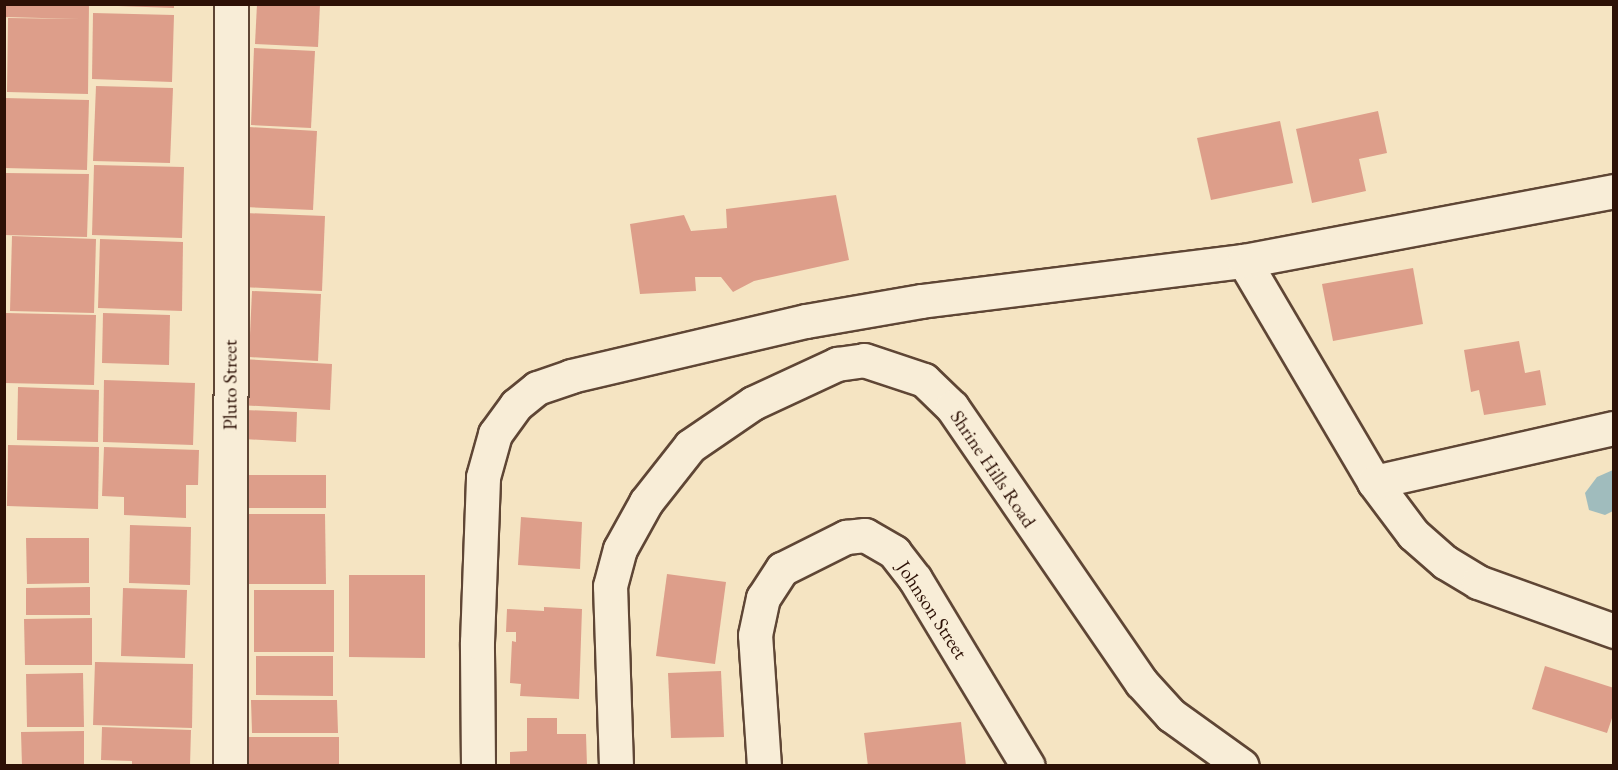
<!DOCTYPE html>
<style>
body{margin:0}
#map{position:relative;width:1618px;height:770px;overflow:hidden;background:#f5e4c2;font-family:"EB Garamond",serif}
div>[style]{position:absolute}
.water>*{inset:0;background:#a0bcbd}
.building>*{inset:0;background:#dd9e8a}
.roads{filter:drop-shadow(2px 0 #5f4635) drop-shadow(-2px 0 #5f4635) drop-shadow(0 2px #5f4635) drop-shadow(0 -2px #5f4635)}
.minor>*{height:33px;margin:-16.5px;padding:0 16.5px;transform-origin:16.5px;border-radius:16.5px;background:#f8edd7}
span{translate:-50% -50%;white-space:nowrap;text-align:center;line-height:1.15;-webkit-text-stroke:6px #f8edd7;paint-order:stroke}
.street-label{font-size:20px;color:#2d1106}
.frame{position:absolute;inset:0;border:6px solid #2d1106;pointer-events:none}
</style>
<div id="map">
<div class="water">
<i style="clip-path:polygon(1613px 470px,1613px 511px,1605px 515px,1589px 510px,1585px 493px,1597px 477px)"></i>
</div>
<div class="building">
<i style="clip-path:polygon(4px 4px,89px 4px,88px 94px,7px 92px,8px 18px,80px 19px,4px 17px)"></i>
<i style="clip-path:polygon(118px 4px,174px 4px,174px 8px,118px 6px)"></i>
<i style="clip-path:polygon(257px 4px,320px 4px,318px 47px,255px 44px)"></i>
<i style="clip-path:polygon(93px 13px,174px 15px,172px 82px,92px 79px)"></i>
<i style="clip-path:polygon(254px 48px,315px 51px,311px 128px,251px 125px)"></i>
<i style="clip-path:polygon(96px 86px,173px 88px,170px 163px,93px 161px)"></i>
<i style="clip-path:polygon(4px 98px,89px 100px,87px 170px,4px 168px)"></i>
<i style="clip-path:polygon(1378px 111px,1387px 153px,1359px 159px,1366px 191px,1312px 203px,1296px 129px)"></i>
<i style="clip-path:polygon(1280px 121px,1293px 183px,1211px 200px,1197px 138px)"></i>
<i style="clip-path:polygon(249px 127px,317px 131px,313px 210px,245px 207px)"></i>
<i style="clip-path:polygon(94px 165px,184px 167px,182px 238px,92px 235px)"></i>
<i style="clip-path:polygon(4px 173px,89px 174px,87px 237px,4px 235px)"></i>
<i style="clip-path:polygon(836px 195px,849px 260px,754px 281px,733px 292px,721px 277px,695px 277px,696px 291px,640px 294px,630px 224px,684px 215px,691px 231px,727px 228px,726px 209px)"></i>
<i style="clip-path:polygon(245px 213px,325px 216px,322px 291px,242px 287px)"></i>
<i style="clip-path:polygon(12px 236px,96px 239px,94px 313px,10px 311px)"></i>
<i style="clip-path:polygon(100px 239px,183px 242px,182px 311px,98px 308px)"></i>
<i style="clip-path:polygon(1413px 268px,1423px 324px,1333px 341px,1322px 284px)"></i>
<i style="clip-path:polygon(252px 291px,321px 294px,318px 361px,249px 357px)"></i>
<i style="clip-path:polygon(5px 313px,96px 315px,94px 385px,4px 383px)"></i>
<i style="clip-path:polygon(103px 313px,170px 315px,169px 365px,102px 363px)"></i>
<i style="clip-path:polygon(1519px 341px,1525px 373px,1540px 370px,1546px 405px,1484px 415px,1479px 390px,1471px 392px,1464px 350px)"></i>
<i style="clip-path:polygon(240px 359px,332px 364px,330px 410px,238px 405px)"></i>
<i style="clip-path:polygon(104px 380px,195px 383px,193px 445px,103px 442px)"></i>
<i style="clip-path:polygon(18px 387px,99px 390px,98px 442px,17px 440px)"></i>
<i style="clip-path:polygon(245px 410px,297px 412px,296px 442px,244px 439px)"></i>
<i style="clip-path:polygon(8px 445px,99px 447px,98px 509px,7px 506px)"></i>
<i style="clip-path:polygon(104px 447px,199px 450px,198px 485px,186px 485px,186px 518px,124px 515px,124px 497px,102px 496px)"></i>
<i style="clip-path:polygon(247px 475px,326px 475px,326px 508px,247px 508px)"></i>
<i style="clip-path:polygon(247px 514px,325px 514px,326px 584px,247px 584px)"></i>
<i style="clip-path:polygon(521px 517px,582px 522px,580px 569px,518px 565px)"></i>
<i style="clip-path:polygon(130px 525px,191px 527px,190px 585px,129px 583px)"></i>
<i style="clip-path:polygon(26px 538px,89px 538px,89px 583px,27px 584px)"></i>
<i style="clip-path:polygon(667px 574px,726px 582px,715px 664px,656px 656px)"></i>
<i style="clip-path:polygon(349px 575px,425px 575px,425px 658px,349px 657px)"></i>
<i style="clip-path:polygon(90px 587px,90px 615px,26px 615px,26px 588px)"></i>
<i style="clip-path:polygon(123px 588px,187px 590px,185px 658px,121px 656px)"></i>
<i style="clip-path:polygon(254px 590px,334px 590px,334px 652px,254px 652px)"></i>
<i style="clip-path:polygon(544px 607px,582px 609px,579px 699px,520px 696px,521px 684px,510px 683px,512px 641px,516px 642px,516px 632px,506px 632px,507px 609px,544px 611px)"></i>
<i style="clip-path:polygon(92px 618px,92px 665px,25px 665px,24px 619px)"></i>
<i style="clip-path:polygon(256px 656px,333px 656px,333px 696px,256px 695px)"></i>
<i style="clip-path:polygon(95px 662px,193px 664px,192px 728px,93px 725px)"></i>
<i style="clip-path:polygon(1545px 666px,1614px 688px,1614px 712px,1607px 733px,1532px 709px)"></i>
<i style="clip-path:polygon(721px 671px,724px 737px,671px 738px,668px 673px)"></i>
<i style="clip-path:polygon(83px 673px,84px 727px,27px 727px,26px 674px)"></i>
<i style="clip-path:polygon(251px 700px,337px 700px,338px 733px,252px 733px)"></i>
<i style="clip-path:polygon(527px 718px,557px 718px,557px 734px,586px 734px,587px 766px,510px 766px,510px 752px,527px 751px)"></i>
<i style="clip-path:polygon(961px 722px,966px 766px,868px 766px,864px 733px)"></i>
<i style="clip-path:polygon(102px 727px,191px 730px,190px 766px,132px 766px,132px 761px,101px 760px)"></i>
<i style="clip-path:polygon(84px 731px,84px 766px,22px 766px,21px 732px)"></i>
<i style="clip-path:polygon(245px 737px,339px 737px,339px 766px,245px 766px)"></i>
</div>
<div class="roads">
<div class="minor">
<i style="left:1244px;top:261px;width:256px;rotate:59.5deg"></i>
<i style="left:1374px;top:482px;width:65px;rotate:53.1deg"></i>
<i style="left:1413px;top:534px;width:43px;rotate:41.2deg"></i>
<i style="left:1445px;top:562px;width:39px;rotate:31deg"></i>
<i style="left:1478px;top:582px;width:145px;rotate:19.8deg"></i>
<i style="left:1374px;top:482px;width:246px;rotate:-12.7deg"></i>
<i style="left:230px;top:766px;width:762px;rotate:-89.92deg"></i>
<i style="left:478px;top:766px;width:124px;rotate:-90.5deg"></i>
<i style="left:477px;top:642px;width:165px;rotate:-87.9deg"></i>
<i style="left:483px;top:477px;width:45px;rotate:-74.4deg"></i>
<i style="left:495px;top:434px;width:36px;rotate:-54deg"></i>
<i style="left:516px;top:405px;width:27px;rotate:-39deg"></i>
<i style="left:537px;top:388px;width:36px;rotate:-19deg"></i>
<i style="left:571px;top:376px;width:241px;rotate:-13.2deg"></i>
<i style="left:806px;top:321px;width:117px;rotate:-9.9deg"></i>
<i style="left:921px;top:301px;width:325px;rotate:-7.1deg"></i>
<i style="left:1244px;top:261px;width:377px;rotate:-10.7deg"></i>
<i style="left:616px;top:766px;width:180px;rotate:-91.9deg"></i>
<i style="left:610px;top:586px;width:38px;rotate:-75deg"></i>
<i style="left:620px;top:549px;width:54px;rotate:-61deg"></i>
<i style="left:646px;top:502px;width:71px;rotate:-51.8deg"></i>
<i style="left:690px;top:446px;width:76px;rotate:-34.3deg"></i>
<i style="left:753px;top:403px;width:93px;rotate:-24.9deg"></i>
<i style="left:837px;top:364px;width:27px;rotate:-8deg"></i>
<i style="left:864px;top:360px;width:63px;rotate:18.4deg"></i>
<i style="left:924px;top:380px;width:39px;rotate:44deg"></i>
<i style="left:952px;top:407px;width:334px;rotate:55.5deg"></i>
<i style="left:1141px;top:682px;width:45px;rotate:47.7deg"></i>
<i style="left:1171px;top:715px;width:87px;rotate:35.7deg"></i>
<i style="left:764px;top:766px;width:131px;rotate:-93.9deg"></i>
<i style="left:755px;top:635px;width:38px;rotate:-78deg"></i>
<i style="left:763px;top:598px;width:35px;rotate:-57deg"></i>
<i style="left:782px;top:569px;width:72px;rotate:-26.6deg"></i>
<i style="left:846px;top:537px;width:19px;rotate:-6deg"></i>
<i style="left:865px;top:535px;width:34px;rotate:30deg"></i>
<i style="left:894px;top:552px;width:34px;rotate:52deg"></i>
<i style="left:915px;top:579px;width:218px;rotate:58.9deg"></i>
</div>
</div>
<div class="street-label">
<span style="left:230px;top:385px;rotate:-90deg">Pluto Street</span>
<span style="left:993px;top:469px;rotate:56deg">Shrine Hills Road</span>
<span style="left:932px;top:610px;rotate:57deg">Johnson Street</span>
</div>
<div class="frame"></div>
</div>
